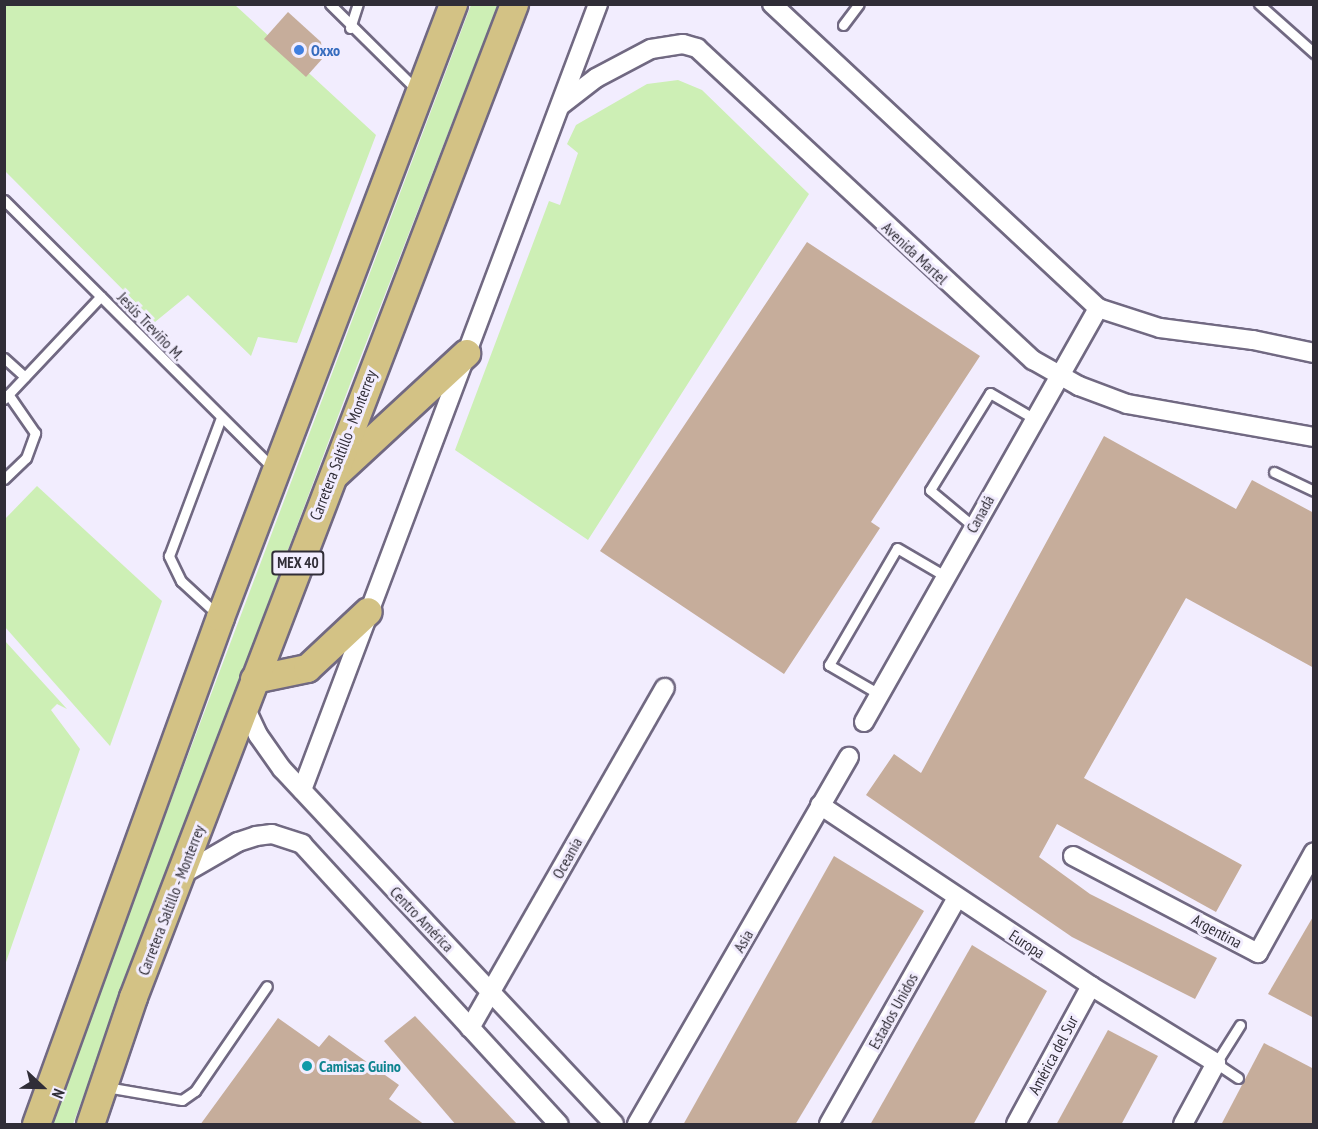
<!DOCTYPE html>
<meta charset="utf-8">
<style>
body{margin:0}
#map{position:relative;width:1318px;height:1129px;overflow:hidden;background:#f2edfe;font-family:"PT Sans Narrow",sans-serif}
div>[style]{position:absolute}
.green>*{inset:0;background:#cdefb5}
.building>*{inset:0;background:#c6ad9b}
.roads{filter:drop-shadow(2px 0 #716982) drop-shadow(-2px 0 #716982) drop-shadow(0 2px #716982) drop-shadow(0 -2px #716982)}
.lane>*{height:9px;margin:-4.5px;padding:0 4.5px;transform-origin:4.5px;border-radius:4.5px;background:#fff}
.street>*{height:18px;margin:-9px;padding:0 9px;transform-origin:9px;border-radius:9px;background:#fff}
.primary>*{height:27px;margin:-13.5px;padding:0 13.5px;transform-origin:13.5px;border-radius:13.5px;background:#d3c285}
.dots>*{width:16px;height:16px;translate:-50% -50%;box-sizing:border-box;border:3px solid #f2edfe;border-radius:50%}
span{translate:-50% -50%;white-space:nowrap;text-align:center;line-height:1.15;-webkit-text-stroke:6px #f2edfe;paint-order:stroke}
.shield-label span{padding:2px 4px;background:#f2edfe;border:2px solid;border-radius:4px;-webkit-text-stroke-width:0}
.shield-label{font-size:15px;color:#302d37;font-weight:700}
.shop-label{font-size:16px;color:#366cbe;font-weight:700}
.left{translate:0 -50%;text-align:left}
.street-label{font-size:16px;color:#302d37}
.culture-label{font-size:16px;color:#0d838f;font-weight:700}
.frame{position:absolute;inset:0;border:6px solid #302d37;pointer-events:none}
.north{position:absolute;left:12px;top:1057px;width:60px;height:60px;-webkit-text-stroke:4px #f2edfe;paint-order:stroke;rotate:112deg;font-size:16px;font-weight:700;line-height:24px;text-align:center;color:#302d37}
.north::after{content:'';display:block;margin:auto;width:21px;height:27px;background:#302d37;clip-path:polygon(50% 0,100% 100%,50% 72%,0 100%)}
</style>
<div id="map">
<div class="green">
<i style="clip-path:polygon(4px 5px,235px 5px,376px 135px,297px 343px,258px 337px,251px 356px,188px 295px,155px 322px,5px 171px)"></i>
<i style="clip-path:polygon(471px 5px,498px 5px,352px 379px,73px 1124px,49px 1124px)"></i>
<i style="clip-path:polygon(678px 80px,702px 90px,809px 194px,588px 540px,455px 450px,549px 201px,560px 205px,578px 153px,567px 144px,576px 125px,647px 84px)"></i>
<i style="clip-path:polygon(37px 486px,162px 601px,110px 746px,5px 627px,5px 519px)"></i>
<i style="clip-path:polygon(5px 641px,67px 709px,57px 704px,51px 710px,80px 749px,5px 965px)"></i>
</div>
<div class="building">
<i style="clip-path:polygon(288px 12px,321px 42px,323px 58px,306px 77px,264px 39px)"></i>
<i style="clip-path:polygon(807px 242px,980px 356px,871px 522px,880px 528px,784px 674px,600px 551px)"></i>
<i style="clip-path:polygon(1104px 436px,1236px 509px,1252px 480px,1314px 513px,1314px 668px,1186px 598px,1084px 778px,1242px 865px,1216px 912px,1057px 824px,1039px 857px,1090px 894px,1217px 958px,1195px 999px,1072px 937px,866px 795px,894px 754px,921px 773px)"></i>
<i style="clip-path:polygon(834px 856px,924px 911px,795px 1125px,683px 1125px)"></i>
<i style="clip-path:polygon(1314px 915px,1314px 1018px,1268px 994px)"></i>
<i style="clip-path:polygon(972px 945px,1047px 991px,973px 1125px,870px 1125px)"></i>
<i style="clip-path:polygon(415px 1016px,518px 1125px,456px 1125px,384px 1041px)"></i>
<i style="clip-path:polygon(278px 1018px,319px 1047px,329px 1035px,399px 1085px,389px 1099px,425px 1125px,200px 1125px)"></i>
<i style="clip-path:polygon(1108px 1030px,1158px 1056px,1121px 1125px,1056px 1125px)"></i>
<i style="clip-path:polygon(1264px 1043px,1314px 1069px,1314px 1125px,1221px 1125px)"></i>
</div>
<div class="roads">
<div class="lane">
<i style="left:330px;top:4px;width:121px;rotate:44.7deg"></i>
<i style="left:1259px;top:4px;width:74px;rotate:41.7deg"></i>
<i style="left:843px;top:25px;width:26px;rotate:-53deg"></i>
<i style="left:350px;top:28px;width:25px;rotate:-72deg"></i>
<i style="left:4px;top:200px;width:380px;rotate:44.9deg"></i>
<i style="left:4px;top:358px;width:28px;rotate:42deg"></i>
<i style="left:4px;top:399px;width:141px;rotate:-46.7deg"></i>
<i style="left:1274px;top:472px;width:44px;rotate:25.4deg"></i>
<i style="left:4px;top:479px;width:30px;rotate:-44deg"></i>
<i style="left:26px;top:458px;width:27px;rotate:-70deg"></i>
<i style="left:35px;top:433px;width:47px;rotate:-124.7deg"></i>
<i style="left:973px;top:526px;width:56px;rotate:-140.1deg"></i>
<i style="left:930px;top:490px;width:114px;rotate:-58.3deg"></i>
<i style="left:990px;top:393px;width:50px;rotate:30.2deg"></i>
<i style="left:218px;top:615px;width:50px;rotate:-137.4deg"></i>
<i style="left:181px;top:581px;width:28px;rotate:-116deg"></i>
<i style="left:169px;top:556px;width:147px;rotate:-69.4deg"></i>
<i style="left:879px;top:694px;width:58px;rotate:-149.9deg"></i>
<i style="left:829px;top:665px;width:135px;rotate:-59.8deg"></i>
<i style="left:897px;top:548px;width:56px;rotate:30.3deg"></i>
<i style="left:1238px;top:1078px;width:27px;rotate:-146deg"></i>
<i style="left:1216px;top:1063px;width:45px;rotate:-57.7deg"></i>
<i style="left:106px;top:1087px;width:77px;rotate:9.7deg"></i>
<i style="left:182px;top:1100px;width:16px;rotate:-35deg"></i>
<i style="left:195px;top:1091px;width:127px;rotate:-55.6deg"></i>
</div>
<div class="street">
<i style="left:772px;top:4px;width:446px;rotate:43deg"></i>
<i style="left:1098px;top:308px;width:65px;rotate:17.9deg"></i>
<i style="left:1160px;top:328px;width:94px;rotate:7.4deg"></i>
<i style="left:1253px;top:340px;width:62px;rotate:12deg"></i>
<i style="left:561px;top:105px;width:44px;rotate:-37.6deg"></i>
<i style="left:596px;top:78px;width:62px;rotate:-27.8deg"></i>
<i style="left:651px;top:49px;width:32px;rotate:-9deg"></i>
<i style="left:683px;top:44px;width:15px;rotate:16deg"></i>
<i style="left:697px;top:48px;width:459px;rotate:42.9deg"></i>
<i style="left:1033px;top:360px;width:53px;rotate:29.5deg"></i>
<i style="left:1079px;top:386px;width:51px;rotate:20.6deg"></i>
<i style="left:1127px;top:404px;width:190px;rotate:10deg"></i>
<i style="left:244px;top:705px;width:33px;rotate:65deg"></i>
<i style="left:258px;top:735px;width:42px;rotate:54.8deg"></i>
<i style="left:282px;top:769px;width:486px;rotate:46.9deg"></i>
<i style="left:864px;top:722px;width:476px;rotate:-60.5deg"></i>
<i style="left:302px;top:790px;width:840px;rotate:-69.36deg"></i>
<i style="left:820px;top:805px;width:326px;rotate:33.7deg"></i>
<i style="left:1091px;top:986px;width:147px;rotate:31.6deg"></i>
<i style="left:1216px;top:1063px;width:69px;rotate:118.4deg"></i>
<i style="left:1073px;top:856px;width:209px;rotate:27.7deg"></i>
<i style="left:1258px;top:953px;width:115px;rotate:-61deg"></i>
<i style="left:181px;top:875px;width:66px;rotate:-30.1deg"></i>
<i style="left:238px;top:842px;width:19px;rotate:-18deg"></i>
<i style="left:256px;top:836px;width:16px;rotate:-7deg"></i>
<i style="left:272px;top:834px;width:32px;rotate:18deg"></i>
<i style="left:302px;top:844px;width:380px;rotate:47.5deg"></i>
<i style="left:470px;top:1028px;width:392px;rotate:-60.2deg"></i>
<i style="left:637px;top:1124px;width:424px;rotate:-60deg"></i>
<i style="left:829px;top:1124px;width:260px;rotate:-60.5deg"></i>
<i style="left:1016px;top:1124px;width:157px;rotate:-61.5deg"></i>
</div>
<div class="primary">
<i style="left:334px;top:475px;width:180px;rotate:-42.7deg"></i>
<i style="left:254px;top:679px;width:54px;rotate:-11.7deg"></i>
<i style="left:307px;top:668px;width:83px;rotate:-43.1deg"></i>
<i style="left:36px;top:1124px;width:539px;rotate:-70.05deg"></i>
<i style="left:220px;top:617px;width:656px;rotate:-69.19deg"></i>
<i style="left:90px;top:1124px;width:134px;rotate:-71.3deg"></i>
<i style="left:133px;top:997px;width:1064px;rotate:-69.01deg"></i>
</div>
</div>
<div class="dots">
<i style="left:299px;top:50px;background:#3f7fe0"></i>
<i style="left:307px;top:1066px;background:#0f9aa8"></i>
</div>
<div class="shield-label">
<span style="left:298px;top:563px">MEX 40</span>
</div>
<div class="shop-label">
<span class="left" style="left:311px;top:50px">Oxxo</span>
</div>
<div class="street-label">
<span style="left:915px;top:253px;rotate:43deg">Avenida Martel</span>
<span style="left:151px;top:326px;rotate:46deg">Jesús Treviño M.</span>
<span style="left:343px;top:445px;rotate:-69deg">Carretera Saltillo - Monterrey</span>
<span style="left:980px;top:514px;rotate:-61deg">Canadá</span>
<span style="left:567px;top:858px;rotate:-61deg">Oceanía</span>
<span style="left:171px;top:900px;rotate:-69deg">Carretera Saltillo - Monterrey</span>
<span style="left:422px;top:919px;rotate:46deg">Centro América</span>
<span style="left:1217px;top:931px;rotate:28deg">Argentina</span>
<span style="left:743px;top:941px;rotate:-60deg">Asia</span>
<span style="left:1027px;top:944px;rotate:33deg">Europa</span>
<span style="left:893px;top:1011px;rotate:-61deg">Estados Unidos</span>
<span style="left:1053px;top:1055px;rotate:-62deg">América del Sur</span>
</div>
<div class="culture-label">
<span class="left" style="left:319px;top:1066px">Camisas Guino</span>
</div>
<div class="frame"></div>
<div class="north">N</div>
</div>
